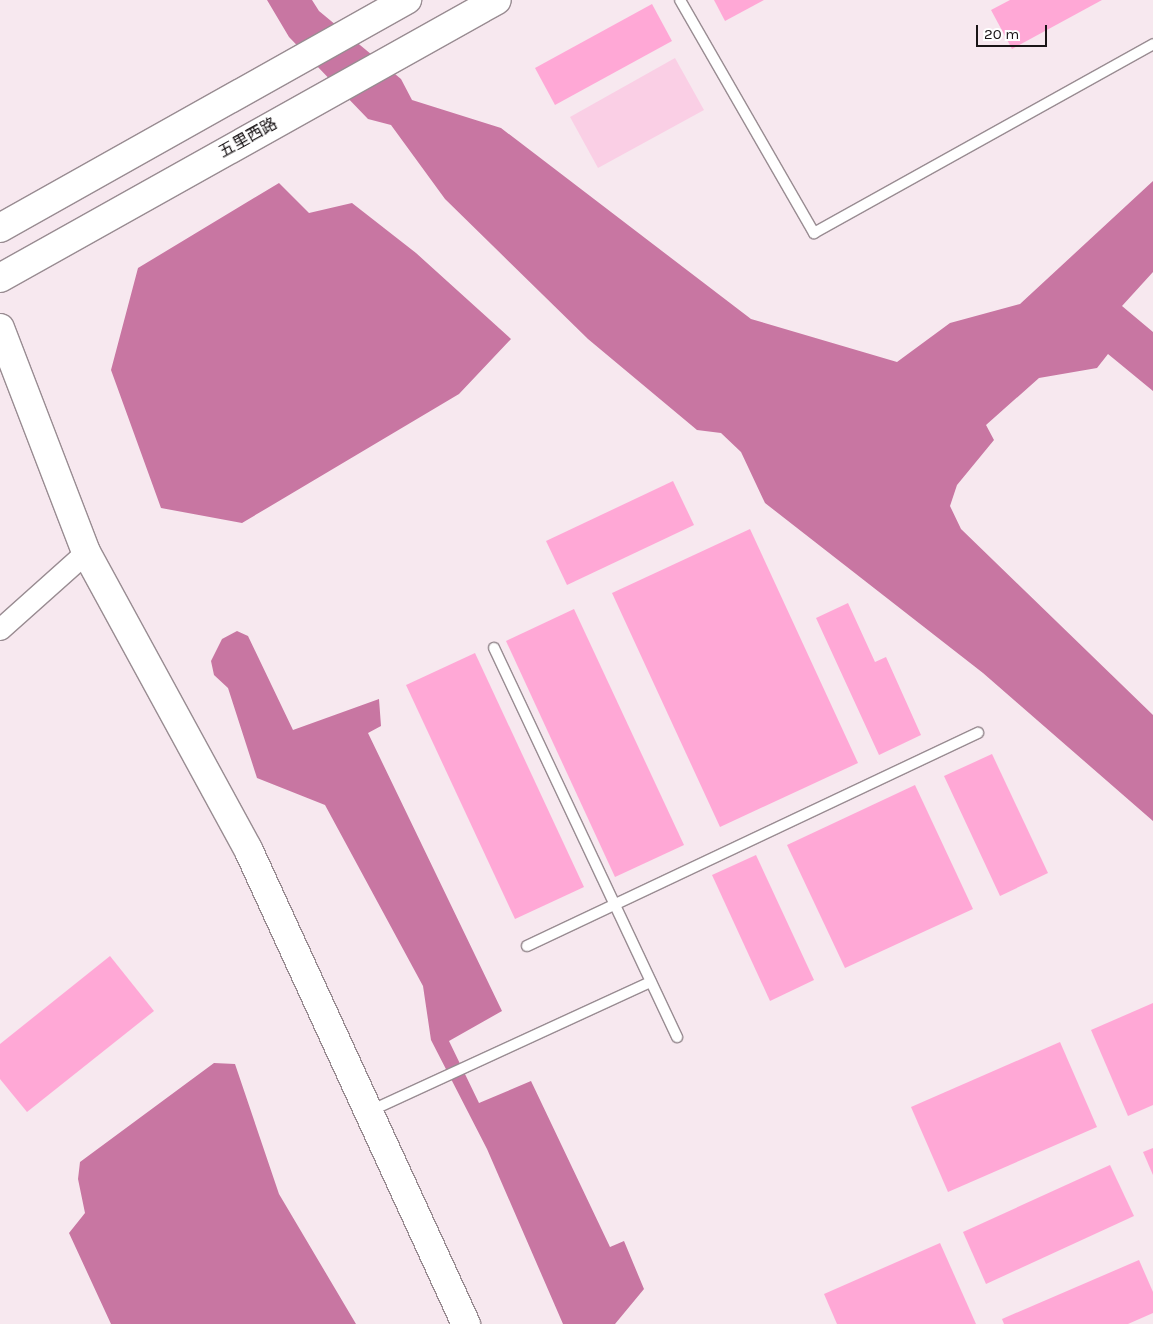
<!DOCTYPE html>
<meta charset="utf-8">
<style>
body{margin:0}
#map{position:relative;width:1153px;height:1324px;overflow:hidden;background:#f7e8ef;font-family:Karla,"Noto Sans SC",sans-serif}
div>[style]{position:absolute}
.green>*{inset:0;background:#facfe5}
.water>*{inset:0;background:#c876a2}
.building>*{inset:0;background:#ffa8d6}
.roads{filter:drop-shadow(1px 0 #998c92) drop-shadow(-1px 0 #998c92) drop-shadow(0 1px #998c92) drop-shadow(0 -1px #998c92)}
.lane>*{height:10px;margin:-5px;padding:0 5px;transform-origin:5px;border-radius:5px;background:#fff}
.street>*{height:21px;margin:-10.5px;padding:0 10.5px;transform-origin:10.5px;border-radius:10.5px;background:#fff}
.secondary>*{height:28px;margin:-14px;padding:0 14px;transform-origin:14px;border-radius:14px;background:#fff}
.primary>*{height:28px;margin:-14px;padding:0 14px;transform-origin:14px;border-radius:14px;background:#fff}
span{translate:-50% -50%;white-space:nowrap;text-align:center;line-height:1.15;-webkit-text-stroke:4px #fff;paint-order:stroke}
.street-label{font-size:16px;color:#1a1517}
.scale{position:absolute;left:976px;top:25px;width:71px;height:22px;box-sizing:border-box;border:2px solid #1a1517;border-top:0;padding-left:6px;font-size:15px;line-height:18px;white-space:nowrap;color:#1a1517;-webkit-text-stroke:4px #fff;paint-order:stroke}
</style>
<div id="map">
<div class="green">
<i style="clip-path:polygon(675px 58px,704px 110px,598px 168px,570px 117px)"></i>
</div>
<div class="water">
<i style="clip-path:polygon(267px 0,312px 0,319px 11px,401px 79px,412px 100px,501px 128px,751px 319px,897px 362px,950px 323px,1020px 304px,1153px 181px,1153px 272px,1122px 306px,1153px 332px,1153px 391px,1108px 354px,1097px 368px,1039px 378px,986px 425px,994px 440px,957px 485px,950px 506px,961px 529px,1153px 715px,1153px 821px,983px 673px,765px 503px,741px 452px,721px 433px,697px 430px,588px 339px,445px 199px,391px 125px,368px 119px,289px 37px)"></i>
<i style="clip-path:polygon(279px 183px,309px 213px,352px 203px,416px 253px,511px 339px,459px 394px,242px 523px,161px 508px,111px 370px,138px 268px)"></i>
<i style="clip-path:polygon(237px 631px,248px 636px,293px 730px,379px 699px,381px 726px,368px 733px,502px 1011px,449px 1041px,479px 1103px,531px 1081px,610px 1247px,624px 1241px,644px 1289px,615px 1324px,563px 1324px,487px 1149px,431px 1040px,423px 986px,325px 805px,257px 778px,228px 688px,214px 675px,211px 661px,222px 639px)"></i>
<i style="clip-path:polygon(214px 1063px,235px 1064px,279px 1194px,356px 1324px,111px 1324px,69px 1233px,85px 1213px,78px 1179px,80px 1162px)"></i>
</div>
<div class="building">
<i style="clip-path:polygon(714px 0,764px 0,725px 21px)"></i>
<i style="clip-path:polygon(1010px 0,1102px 0,1012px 49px,991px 10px)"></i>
<i style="clip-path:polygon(652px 4px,672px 41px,555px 105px,535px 68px)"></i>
<i style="clip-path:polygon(673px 481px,694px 525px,567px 585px,546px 541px)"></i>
<i style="clip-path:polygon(750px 529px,858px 763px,720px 827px,612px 593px)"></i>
<i style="clip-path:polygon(848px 603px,875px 662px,886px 657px,921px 735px,879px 755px,816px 618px)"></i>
<i style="clip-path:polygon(574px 609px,684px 845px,615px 877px,506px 641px)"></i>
<i style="clip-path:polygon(475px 653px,584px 887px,515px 919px,406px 685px)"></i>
<i style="clip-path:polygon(992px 754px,1048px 873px,1000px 896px,944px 776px)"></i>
<i style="clip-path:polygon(915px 785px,973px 909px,845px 968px,787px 845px)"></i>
<i style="clip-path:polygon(756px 855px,814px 980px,770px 1001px,712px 875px)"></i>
<i style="clip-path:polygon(110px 956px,154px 1011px,27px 1112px,0 1079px,0 1044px)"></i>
<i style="clip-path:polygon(1153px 1003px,1153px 1105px,1128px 1116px,1091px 1030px)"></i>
<i style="clip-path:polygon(1060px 1042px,1097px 1127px,948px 1192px,911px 1107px)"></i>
<i style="clip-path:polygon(1153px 1148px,1153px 1175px,1143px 1152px)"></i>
<i style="clip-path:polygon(1110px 1165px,1134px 1216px,986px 1284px,963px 1232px)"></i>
<i style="clip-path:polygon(940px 1243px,976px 1324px,837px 1324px,824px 1294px)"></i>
<i style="clip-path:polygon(1139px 1260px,1153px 1292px,1153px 1313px,1128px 1324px,1004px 1324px,1002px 1319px)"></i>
</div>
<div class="roads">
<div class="lane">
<i style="left:680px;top:0;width:269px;rotate:60.1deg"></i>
<i style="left:814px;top:233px;width:388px;rotate:-29.1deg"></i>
<i style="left:494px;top:648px;width:430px;rotate:64.8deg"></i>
<i style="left:527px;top:946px;width:499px;rotate:-25.3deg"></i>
<i style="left:370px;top:1111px;width:309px;rotate:-24.7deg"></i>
</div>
<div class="street">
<i style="left:0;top:629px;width:115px;rotate:-41.8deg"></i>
</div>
<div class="secondary">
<i style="left:0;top:328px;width:240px;rotate:69deg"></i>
<i style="left:86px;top:552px;width:338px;rotate:61.4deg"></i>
<i style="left:248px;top:849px;width:523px;rotate:65.35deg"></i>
</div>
<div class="primary">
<i style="left:0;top:228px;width:467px;rotate:-29.3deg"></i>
<i style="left:0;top:278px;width:569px;rotate:-29.22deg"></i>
</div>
</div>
<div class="street-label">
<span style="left:248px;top:138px;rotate:-29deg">五里西路</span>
</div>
<div class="scale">20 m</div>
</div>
